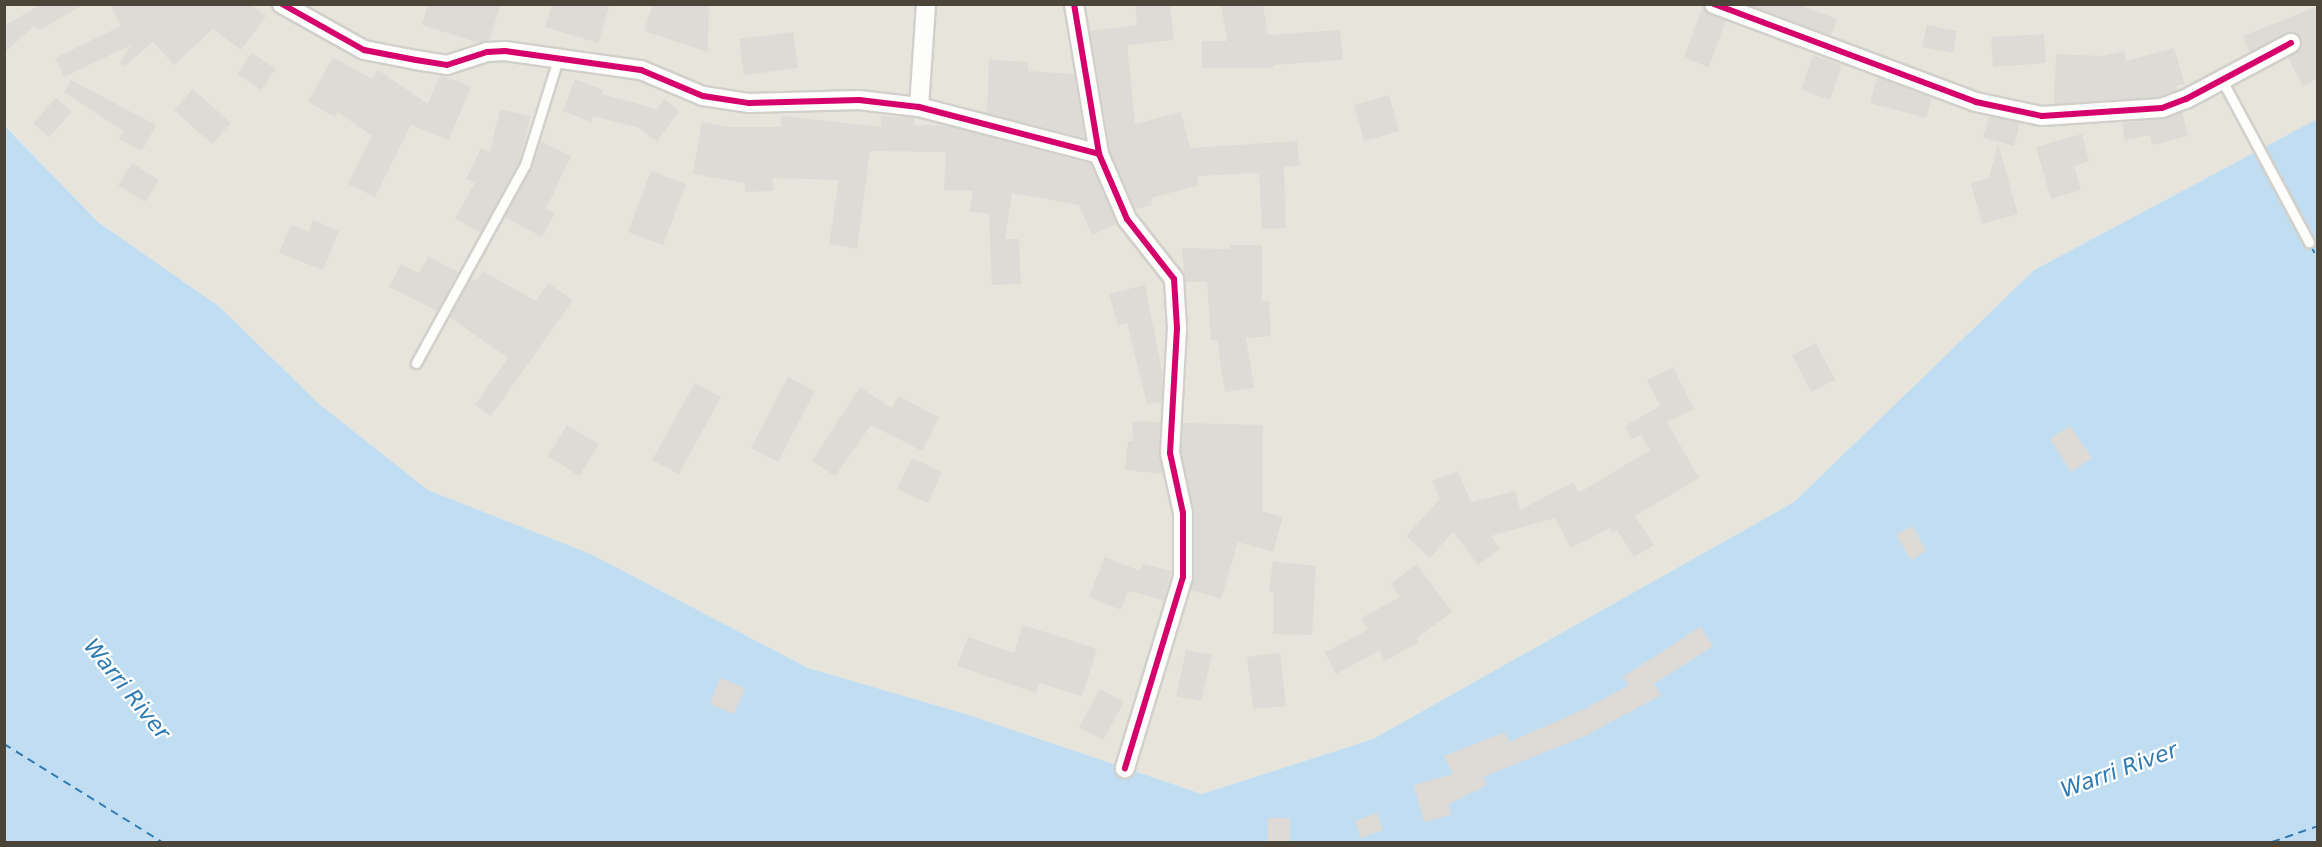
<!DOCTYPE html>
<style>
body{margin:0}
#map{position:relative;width:2322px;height:847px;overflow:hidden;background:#f4f2ee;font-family:"DejaVu Sans",sans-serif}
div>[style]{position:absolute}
.residential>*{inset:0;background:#e7e4dc}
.water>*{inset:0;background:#c0ddf1}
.ferry>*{height:1.5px;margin-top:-0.75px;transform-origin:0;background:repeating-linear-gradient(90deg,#2e7ab2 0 8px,transparent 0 14px)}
.building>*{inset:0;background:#dedbd6}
.roads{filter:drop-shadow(2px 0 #d2d0cb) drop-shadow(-2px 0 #d2d0cb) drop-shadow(0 2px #d2d0cb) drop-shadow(0 -2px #d2d0cb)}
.lane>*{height:9px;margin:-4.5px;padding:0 4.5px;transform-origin:4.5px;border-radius:4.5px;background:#fdfdfc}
.street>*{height:18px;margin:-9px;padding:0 9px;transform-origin:9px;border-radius:9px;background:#fdfdfc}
.cycleway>*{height:6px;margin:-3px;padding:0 3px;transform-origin:3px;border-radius:3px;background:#d6006c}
span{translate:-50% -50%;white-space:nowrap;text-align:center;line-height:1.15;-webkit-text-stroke:4.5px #fff;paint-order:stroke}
.water-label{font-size:22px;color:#2e7ab2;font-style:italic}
.frame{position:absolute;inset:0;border:6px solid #4b4439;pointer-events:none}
</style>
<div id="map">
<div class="residential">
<i style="clip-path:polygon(2050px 4px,2317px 5px,2317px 119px,2034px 270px,1794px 502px,1373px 739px,1202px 794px,966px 714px,808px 668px,591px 554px,428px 490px,318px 403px,220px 307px,98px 222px,5px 125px,5px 5px)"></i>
</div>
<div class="water">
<i style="clip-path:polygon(2317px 119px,2317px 842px,5px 842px,4px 125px,98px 222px,220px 307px,318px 403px,428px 490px,591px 554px,808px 668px,966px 714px,1202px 794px,1373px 739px,1794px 502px,2034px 270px)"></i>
</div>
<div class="ferry">
<i style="left:2311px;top:246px;width:15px;rotate:62deg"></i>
<i style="left:4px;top:744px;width:186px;rotate:31.8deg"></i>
<i style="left:2272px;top:842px;width:49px;rotate:-19.2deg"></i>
</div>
<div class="building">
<i style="clip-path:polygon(41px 4px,84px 4px,41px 30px,34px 26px,4px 53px,4px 26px)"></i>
<i style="clip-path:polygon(110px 4px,250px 4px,266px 16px,241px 50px,213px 29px,174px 65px,153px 42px,125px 66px,120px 62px,131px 45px,64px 77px,55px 58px,121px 26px)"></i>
<i style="clip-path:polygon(428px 4px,501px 4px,489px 41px,479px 43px,422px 25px)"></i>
<i style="clip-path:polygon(552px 4px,610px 4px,598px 43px,545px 27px)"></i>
<i style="clip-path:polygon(653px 4px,709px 4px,708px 52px,644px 31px)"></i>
<i style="clip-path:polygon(1135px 4px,1170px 4px,1174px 40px,1127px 45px,1135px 124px,1181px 112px,1190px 148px,1297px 141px,1300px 165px,1284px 167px,1286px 228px,1262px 229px,1259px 173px,1197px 176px,1199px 185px,1151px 198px,1152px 205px,1135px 209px,1110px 151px,1090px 31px,1137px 25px)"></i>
<i style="clip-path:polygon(1221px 4px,1263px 4px,1268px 35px,1340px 30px,1343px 60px,1273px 65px,1273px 68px,1202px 68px,1202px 41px,1227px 41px)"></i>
<i style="clip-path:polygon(1797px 4px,1837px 19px,1831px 36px,1749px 5px)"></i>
<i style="clip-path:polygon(1703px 5px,1710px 14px,1726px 20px,1709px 67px,1684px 58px)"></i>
<i style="clip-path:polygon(2318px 6px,2318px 78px,2303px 86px,2288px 58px,2301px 48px,2301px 38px,2296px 33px,2286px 33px,2250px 52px,2243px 36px)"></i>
<i style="clip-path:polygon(1927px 25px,1957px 31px,1953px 53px,1922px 47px)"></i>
<i style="clip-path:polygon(793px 32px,798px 68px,744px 75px,739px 39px)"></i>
<i style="clip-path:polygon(2044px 34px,2046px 63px,1993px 67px,1991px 37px)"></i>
<i style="clip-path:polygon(2174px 48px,2185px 84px,2176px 86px,2177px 90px,2160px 97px,2054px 104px,2056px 54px,2102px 56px,2124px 51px,2126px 61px)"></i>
<i style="clip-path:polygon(252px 53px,276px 69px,261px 90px,237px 74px)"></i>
<i style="clip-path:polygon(1813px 55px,1842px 65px,1830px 100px,1801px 90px)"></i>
<i style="clip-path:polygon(333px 57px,372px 79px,378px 70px,428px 104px,440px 75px,471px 86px,449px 140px,411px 125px,375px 197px,348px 184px,372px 136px,338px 112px,335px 117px,308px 102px)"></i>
<i style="clip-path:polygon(989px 60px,1028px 62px,1028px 71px,1074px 74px,1085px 139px,987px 113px)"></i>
<i style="clip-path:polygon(1877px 77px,1932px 98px,1926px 118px,1870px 103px)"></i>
<i style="clip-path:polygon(575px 79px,603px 90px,602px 94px,657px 109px,664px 99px,679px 111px,657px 141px,639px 128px,593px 116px,591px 122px,563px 111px)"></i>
<i style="clip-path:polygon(71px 80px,156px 125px,142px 151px,119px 139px,123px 131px,64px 92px)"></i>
<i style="clip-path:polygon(193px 89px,231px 123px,212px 144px,174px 110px)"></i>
<i style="clip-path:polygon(1389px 95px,1399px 131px,1364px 141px,1354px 105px)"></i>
<i style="clip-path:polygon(56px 98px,72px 112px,49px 137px,33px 123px)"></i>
<i style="clip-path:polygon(500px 109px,531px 116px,519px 162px,480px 233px,455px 218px,475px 183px,466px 179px,481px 148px,490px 152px)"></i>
<i style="clip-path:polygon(2182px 112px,2188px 136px,2152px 145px,2150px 135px,2125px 140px,2122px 123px,2163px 119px)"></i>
<i style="clip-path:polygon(781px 116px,881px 127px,881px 116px,914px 118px,914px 125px,949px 126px,1091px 164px,1117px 224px,1092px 235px,1079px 205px,1012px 193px,1005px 239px,1019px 239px,1021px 284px,992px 285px,989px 214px,969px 211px,973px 191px,944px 190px,946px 152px,870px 151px,857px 249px,829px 244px,839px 180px,773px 178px,773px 191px,745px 192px,745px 183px,693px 174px,702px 122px,729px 127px,781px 127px)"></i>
<i style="clip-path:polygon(1989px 116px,2020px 123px,2014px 146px,1983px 138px)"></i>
<i style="clip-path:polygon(2082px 134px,2089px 161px,2074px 166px,2081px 190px,2051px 199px,2036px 147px)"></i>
<i style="clip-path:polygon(540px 141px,571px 156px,546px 209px,555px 213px,542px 237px,504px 217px,531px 168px)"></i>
<i style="clip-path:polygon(1998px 144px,2018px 214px,1982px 224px,1971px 183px,1989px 178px)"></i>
<i style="clip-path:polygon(132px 163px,159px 180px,145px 202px,118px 185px)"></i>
<i style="clip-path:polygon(651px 171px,686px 184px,663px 245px,628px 232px)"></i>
<i style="clip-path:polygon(313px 220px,339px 231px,323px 270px,279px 253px,291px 225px,309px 232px)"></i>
<i style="clip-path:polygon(1230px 245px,1262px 245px,1262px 301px,1269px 301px,1271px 336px,1246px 338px,1254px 388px,1225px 392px,1217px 340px,1211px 340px,1207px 282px,1185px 282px,1182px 248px,1230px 249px)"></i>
<i style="clip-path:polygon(428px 256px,458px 272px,437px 311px,389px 287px,401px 264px,419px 273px)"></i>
<i style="clip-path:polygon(482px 271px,536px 301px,548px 283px,573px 300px,491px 416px,475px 405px,508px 358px,449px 317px,470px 278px,476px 281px)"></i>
<i style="clip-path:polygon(1145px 285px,1163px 376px,1162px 402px,1147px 404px,1127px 323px,1118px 326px,1109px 294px)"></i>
<i style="clip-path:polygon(1816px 343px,1835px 380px,1811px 392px,1792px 355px)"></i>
<i style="clip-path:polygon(1673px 367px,1694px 409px,1667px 422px,1699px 478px,1635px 516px,1654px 545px,1634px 557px,1617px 530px,1613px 533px,1610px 528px,1571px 548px,1555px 518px,1491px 536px,1500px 549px,1478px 565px,1453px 532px,1430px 558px,1406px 536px,1440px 499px,1432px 481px,1458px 471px,1471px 502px,1515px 491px,1520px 510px,1573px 482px,1579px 493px,1650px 450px,1641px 435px,1632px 439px,1625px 426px,1660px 406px,1647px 380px)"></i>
<i style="clip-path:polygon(788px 377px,815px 391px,778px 462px,751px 448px)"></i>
<i style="clip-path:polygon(695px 383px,721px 397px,679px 474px,652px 460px)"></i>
<i style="clip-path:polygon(860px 387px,892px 408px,898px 396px,939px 417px,922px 451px,871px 425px,835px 476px,812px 461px)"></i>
<i style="clip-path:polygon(1132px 421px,1160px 422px,1159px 453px,1163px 474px,1125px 470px,1128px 441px,1133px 441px)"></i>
<i style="clip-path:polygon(1183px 423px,1263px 425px,1262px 511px,1283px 517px,1273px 552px,1238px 542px,1221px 599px,1191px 590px,1194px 513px,1181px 452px)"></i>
<i style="clip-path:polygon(567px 425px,599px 444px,579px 476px,548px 456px)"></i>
<i style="clip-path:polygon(2070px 426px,2092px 458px,2071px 472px,2050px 439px)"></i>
<i style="clip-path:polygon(912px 458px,942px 472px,928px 503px,897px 489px)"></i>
<i style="clip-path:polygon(1912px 526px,1926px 551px,1911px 560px,1896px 535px)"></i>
<i style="clip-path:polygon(1105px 557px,1140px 571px,1142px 564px,1172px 571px,1164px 600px,1128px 591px,1121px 610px,1089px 597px)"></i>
<i style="clip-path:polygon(1273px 561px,1316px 566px,1312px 635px,1273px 634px,1274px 592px,1269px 592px)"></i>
<i style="clip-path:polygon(1417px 564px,1452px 612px,1417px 638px,1419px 642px,1385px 661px,1379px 651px,1336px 674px,1325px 652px,1368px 630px,1361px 618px,1400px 597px,1390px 584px)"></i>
<i style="clip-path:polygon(1023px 625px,1097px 649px,1082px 696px,1039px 683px,1036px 693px,957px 666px,968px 637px,1014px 653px)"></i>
<i style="clip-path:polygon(1700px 627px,1713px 646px,1654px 684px,1661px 695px,1585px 736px,1483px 777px,1487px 785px,1449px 804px,1451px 815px,1424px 822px,1414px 785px,1453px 774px,1444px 756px,1505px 732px,1509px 742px,1585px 709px,1629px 685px,1623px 677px)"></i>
<i style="clip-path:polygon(1186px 650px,1212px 655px,1201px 701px,1176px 696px)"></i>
<i style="clip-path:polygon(1280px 653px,1286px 706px,1253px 709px,1247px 657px)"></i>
<i style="clip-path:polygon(720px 678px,745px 688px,734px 714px,710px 704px)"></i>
<i style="clip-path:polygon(1100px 689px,1124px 702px,1103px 740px,1079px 727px)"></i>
<i style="clip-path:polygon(1377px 813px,1383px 830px,1361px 838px,1355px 821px)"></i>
<i style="clip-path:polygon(1268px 818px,1290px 818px,1290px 843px,1268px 843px)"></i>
</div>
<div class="roads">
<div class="lane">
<i style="left:2222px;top:80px;width:184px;rotate:61.8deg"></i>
<i style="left:416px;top:363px;width:226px;rotate:-61.2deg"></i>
<i style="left:525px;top:165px;width:111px;rotate:-72.7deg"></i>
</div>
<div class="street">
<i style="left:282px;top:4px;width:94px;rotate:29.3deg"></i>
<i style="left:364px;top:50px;width:53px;rotate:10.9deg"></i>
<i style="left:416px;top:60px;width:31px;rotate:9deg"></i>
<i style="left:447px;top:65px;width:42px;rotate:-18deg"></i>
<i style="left:487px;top:52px;width:18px;rotate:-3deg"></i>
<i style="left:505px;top:51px;width:137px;rotate:8deg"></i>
<i style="left:641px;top:70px;width:67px;rotate:22.8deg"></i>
<i style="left:703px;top:96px;width:47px;rotate:8.7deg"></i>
<i style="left:749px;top:103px;width:110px;rotate:-1.6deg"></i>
<i style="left:859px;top:100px;width:60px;rotate:6.7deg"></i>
<i style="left:919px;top:107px;width:186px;rotate:14.6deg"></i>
<i style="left:1074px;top:4px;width:152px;rotate:80.5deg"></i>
<i style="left:1099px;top:154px;width:71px;rotate:66.7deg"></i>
<i style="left:1127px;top:219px;width:76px;rotate:51.9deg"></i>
<i style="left:1174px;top:279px;width:49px;rotate:86.5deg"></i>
<i style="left:1177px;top:328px;width:125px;rotate:93.2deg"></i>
<i style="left:1170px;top:453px;width:61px;rotate:77.8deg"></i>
<i style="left:1183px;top:513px;width:64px;rotate:90deg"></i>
<i style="left:1183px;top:577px;width:200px;rotate:106.9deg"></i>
<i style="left:1714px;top:4px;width:280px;rotate:20.5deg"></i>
<i style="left:1976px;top:102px;width:67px;rotate:12deg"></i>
<i style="left:2042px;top:116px;width:120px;rotate:-3.8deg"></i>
<i style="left:2162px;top:108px;width:26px;rotate:-21deg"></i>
<i style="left:2186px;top:99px;width:119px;rotate:-28.1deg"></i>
<i style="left:919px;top:107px;width:103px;rotate:-86.1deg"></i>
</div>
</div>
<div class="cycleway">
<i style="left:282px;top:4px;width:94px;rotate:29.3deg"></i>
<i style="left:364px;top:50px;width:53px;rotate:10.9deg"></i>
<i style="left:416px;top:60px;width:31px;rotate:9deg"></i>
<i style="left:447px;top:65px;width:42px;rotate:-18deg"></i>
<i style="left:487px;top:52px;width:18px;rotate:-3deg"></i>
<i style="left:505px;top:51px;width:137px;rotate:8deg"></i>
<i style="left:641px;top:70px;width:67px;rotate:22.8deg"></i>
<i style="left:703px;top:96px;width:47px;rotate:8.7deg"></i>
<i style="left:749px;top:103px;width:110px;rotate:-1.6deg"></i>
<i style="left:859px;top:100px;width:60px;rotate:6.7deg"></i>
<i style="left:919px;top:107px;width:186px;rotate:14.6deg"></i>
<i style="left:1074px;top:4px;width:152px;rotate:80.5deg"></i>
<i style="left:1099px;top:154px;width:71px;rotate:66.7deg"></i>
<i style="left:1127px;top:219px;width:76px;rotate:51.9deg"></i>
<i style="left:1174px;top:279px;width:49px;rotate:86.5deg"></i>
<i style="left:1177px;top:328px;width:125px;rotate:93.2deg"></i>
<i style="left:1170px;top:453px;width:61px;rotate:77.8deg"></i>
<i style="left:1183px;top:513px;width:64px;rotate:90deg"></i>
<i style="left:1183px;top:577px;width:200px;rotate:106.9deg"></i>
<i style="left:1714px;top:4px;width:280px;rotate:20.5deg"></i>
<i style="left:1976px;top:102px;width:67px;rotate:12deg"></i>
<i style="left:2042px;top:116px;width:120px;rotate:-3.8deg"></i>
<i style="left:2162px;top:108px;width:26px;rotate:-21deg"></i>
<i style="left:2186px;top:99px;width:119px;rotate:-28.1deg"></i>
</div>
<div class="water-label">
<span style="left:127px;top:689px;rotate:51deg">Warri River</span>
<span style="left:2119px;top:770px;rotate:-20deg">Warri River</span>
</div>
<div class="frame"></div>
</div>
